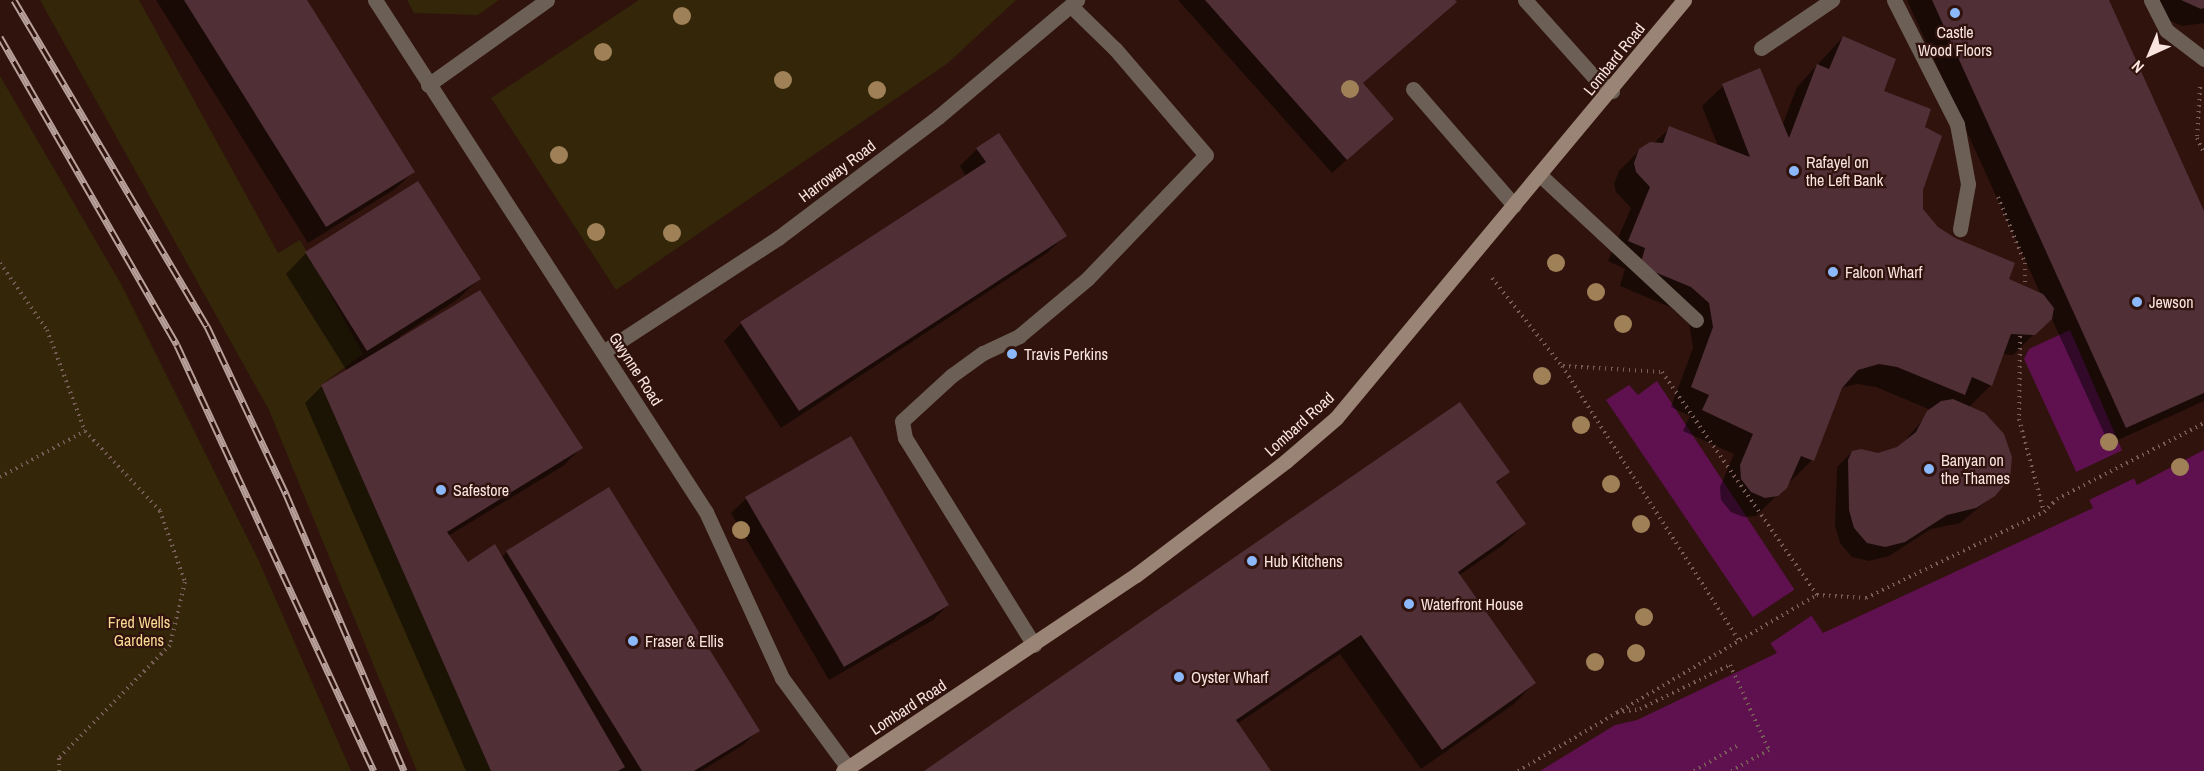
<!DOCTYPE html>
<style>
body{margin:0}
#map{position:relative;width:2204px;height:771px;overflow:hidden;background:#30130d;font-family:"Archivo Narrow",sans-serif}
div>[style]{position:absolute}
.green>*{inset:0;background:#332609}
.water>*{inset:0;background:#5e114e}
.pier>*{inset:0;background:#30130d}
.shadow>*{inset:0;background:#0007}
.building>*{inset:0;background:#502f37}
.path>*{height:4px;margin-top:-2px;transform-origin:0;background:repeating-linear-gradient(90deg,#785d58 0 1.5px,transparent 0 6px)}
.lane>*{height:15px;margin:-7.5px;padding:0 7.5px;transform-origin:7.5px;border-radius:7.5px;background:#6c5f55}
.street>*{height:15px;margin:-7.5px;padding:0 7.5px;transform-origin:7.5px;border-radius:7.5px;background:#6c5f55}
.secondary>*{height:15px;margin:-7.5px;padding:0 7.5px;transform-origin:7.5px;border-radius:7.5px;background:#998475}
.rail>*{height:7px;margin-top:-3.5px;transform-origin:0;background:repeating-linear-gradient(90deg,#30130d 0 14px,#b8a09b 0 28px);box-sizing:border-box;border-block:2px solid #b8a09b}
.trees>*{width:18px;height:18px;margin:-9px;border-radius:50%;background:#9f8057}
.dots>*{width:16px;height:16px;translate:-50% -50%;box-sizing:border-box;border:3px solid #30130d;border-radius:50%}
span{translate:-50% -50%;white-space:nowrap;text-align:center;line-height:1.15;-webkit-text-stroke:4.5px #30130d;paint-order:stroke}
.poi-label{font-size:16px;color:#f9e4df}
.left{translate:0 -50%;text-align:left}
.street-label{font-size:16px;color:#f9e4df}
.park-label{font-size:16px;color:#fad993}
.north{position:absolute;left:2120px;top:24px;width:60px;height:60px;-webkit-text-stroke:4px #30130d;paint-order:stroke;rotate:224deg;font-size:16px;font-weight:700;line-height:24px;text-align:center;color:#f9e4df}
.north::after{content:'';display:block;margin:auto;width:21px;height:27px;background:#f9e4df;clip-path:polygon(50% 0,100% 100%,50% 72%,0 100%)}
</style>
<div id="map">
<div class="green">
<i style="clip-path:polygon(40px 0,139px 0,278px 253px,300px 240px,363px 354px,321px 385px,491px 771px,417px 771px,269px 410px)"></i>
<i style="clip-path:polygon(407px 0,499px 0,478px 15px,414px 13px)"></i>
<i style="clip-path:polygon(639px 0,1016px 0,948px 63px,616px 290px,491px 98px)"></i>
<i style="clip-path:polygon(0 76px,121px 284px,258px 559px,351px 771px,0 771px)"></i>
</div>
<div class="water">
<i style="clip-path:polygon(2070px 330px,2137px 485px,2204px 450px,2204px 771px,1540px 771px,1615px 725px,1637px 720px,1777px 653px,1606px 400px,1629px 385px,1638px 395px,1657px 381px,1823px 633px,2093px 508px,2024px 359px,2029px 349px)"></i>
</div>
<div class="pier">
<i style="clip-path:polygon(2125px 449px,2137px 477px,2087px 501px,2074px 473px)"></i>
<i style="clip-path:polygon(1797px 588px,1814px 614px,1768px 645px,1750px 619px)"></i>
</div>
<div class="shadow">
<i style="clip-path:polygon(156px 0,306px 0,413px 172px,395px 189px,308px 243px)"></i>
<i style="clip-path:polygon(1178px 0,1453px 0,1455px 2px,1362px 84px,1392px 119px,1332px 173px)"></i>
<i style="clip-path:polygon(1907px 0,2107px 0,2204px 215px,2204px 401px,2109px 444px,2051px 317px,2013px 355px,2002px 354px,1991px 385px,1968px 408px,1994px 495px,1960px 523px,1931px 529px,1889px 556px,1869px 561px,1852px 557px,1840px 543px,1835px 526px,1837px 467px,1852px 452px,1879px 455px,1898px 449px,1931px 410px,1876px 387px,1857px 384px,1840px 388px,1812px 460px,1756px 516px,1744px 517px,1731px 512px,1721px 500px,1720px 487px,1734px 454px,1683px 431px,1690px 416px,1671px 407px,1693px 348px,1689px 323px,1670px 307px,1620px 286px,1625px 269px,1608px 261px,1631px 208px,1616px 192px,1614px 184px,1619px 171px,1640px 150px,1654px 143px,1670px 128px,1718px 146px,1702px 106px,1723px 86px,1782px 126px,1797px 87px,1843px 37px,1882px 92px,1924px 128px,1922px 210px,1937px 228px,2007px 279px,2041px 295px)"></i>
<i style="clip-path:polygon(2150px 0,2204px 0,2204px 23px,2182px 26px,2166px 19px)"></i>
<i style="clip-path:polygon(977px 149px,1065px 236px,1047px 253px,781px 428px,724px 341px,741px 324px,966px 176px,960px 166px)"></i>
<i style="clip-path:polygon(306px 253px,479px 279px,458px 299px,399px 337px,581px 448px,563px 466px,448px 536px,467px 564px,501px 558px,507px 552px,758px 731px,743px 745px,701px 771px,466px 771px,305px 403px,322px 386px,347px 371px,286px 274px)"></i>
<i style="clip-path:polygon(1508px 472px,1496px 484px,1524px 524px,1503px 545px,1458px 576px,1534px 683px,1514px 704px,1421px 769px,1340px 654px,1237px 724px,1269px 771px,929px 771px)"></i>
<i style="clip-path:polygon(746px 499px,948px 605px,933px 620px,829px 680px,731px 513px)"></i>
</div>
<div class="building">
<i style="clip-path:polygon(184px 0,307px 0,415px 172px,326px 227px)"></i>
<i style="clip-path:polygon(1205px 0,1455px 0,1457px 2px,1363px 83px,1394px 119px,1347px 160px)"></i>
<i style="clip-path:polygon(1932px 0,2109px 0,2204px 211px,2204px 393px,2126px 428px)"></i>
<i style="clip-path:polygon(2181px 0,2204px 0,2204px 8px,2201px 9px)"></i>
<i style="clip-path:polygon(1843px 36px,1896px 59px,1884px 91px,1931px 109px,1925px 127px,1942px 136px,1923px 190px,1923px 209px,1938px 227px,1955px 238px,2015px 263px,2009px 279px,2043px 294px,2054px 308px,2052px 319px,2035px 335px,2011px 334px,1992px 386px,1972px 377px,1965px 395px,1897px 367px,1879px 364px,1858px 370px,1842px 388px,1814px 461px,1801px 456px,1787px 488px,1778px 496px,1765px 498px,1751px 492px,1741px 479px,1740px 465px,1753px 434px,1702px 410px,1709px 395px,1691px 387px,1713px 327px,1709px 303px,1691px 287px,1640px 266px,1645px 248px,1628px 241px,1650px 187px,1636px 172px,1634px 163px,1639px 149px,1650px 142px,1663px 143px,1669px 126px,1750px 157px,1722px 84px,1760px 68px,1789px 138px,1817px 64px,1829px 69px)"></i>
<i style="clip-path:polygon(999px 133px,1067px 236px,799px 411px,740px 322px,986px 162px,976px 148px)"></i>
<i style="clip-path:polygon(418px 181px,481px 279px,367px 351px,305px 252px)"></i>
<i style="clip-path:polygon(480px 290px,583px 448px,447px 532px,468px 562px,495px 544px,625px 767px,618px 771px,491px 771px,321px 385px)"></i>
<i style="clip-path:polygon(1953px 399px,1985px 413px,2004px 434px,2012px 457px,2010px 478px,1995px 496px,1976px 508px,1947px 515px,1905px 542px,1885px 547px,1867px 543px,1854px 528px,1849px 510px,1848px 460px,1852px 451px,1861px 449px,1878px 453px,1897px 447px,1916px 432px,1927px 411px,1941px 401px)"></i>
<i style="clip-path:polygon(1460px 402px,1510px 472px,1496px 482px,1526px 524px,1458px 572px,1536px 683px,1442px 750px,1361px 635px,1236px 720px,1271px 771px,924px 771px)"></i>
<i style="clip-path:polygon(851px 436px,949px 605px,844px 667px,745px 497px)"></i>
<i style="clip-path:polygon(609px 487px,760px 731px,694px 771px,642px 771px,506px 551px)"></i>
</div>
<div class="path">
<i style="left:2200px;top:87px;width:51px;rotate:93.4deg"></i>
<i style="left:2197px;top:138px;width:17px;rotate:65deg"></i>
<i style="left:1998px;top:197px;width:71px;rotate:67.8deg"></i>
<i style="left:2025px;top:263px;width:22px;rotate:90deg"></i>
<i style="left:0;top:263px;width:82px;rotate:55deg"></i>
<i style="left:47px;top:330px;width:108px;rotate:69.4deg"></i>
<i style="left:85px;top:431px;width:110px;rotate:46.8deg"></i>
<i style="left:160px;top:511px;width:75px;rotate:70.6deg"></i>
<i style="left:185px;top:582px;width:65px;rotate:103.4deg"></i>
<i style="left:170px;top:645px;width:158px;rotate:134.5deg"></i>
<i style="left:59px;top:758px;width:13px;rotate:90deg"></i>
<i style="left:1492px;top:278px;width:112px;rotate:51.5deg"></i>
<i style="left:1562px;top:366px;width:328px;rotate:57.2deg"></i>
<i style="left:2020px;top:336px;width:83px;rotate:90.7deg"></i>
<i style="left:2019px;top:419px;width:96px;rotate:75deg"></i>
<i style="left:1563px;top:366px;width:99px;rotate:3.5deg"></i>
<i style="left:1662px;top:372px;width:272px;rotate:55.2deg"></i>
<i style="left:0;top:477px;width:97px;rotate:-28.4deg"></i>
<i style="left:1617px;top:712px;width:23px;rotate:-7deg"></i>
<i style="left:1640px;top:709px;width:100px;rotate:-26.1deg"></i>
<i style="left:1730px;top:665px;width:94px;rotate:65.4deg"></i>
<i style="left:1769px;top:750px;width:43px;rotate:151.1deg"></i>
<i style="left:1518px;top:771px;width:347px;rotate:-30.5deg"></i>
<i style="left:1817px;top:595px;width:49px;rotate:3.5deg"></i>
<i style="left:1866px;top:598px;width:198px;rotate:-25.8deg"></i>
<i style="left:2044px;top:512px;width:18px;rotate:-45deg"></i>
<i style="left:2057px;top:499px;width:165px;rotate:-27.3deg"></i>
<i style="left:1694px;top:771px;width:53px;rotate:-30.4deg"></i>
</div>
<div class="lane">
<i style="left:1525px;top:0;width:103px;rotate:48.1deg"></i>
<i style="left:1594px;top:77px;width:23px;rotate:38deg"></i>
<i style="left:1894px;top:0;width:139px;rotate:63.1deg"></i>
<i style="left:1957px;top:124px;width:61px;rotate:79.6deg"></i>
<i style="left:1968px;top:184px;width:46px;rotate:100.1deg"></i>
<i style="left:1761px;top:48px;width:86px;rotate:-34.1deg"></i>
<i style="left:1413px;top:89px;width:154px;rotate:49deg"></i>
<i style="left:1540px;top:175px;width:213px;rotate:42.9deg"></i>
<i style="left:1034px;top:645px;width:244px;rotate:-121.9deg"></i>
<i style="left:905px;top:438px;width:17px;rotate:-100deg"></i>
<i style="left:902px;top:421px;width:67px;rotate:-42.6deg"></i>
<i style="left:951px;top:376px;width:39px;rotate:-36deg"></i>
<i style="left:983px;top:353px;width:40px;rotate:-25deg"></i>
<i style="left:1019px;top:336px;width:90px;rotate:-40deg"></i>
<i style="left:1088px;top:278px;width:170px;rotate:-46.2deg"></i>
<i style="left:1206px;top:155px;width:140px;rotate:-130.6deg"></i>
<i style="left:1115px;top:49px;width:62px;rotate:-135.7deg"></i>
</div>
<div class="street">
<i style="left:375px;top:0;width:610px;rotate:57.12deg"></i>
<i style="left:706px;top:512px;width:183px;rotate:65.4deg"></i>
<i style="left:782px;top:678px;width:112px;rotate:53.7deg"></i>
<i style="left:2151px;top:0;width:34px;rotate:63deg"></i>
<i style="left:2166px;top:30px;width:48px;rotate:37.3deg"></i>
<i style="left:428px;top:85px;width:146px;rotate:-35.5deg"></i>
<i style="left:603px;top:352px;width:209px;rotate:-33.1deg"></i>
<i style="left:778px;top:238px;width:201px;rotate:-37.1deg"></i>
<i style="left:938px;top:117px;width:182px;rotate:-40.1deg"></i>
</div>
<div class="secondary">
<i style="left:843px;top:771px;width:353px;rotate:-33.8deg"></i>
<i style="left:1136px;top:575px;width:188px;rotate:-37.2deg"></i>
<i style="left:1286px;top:461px;width:66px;rotate:-40.7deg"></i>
<i style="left:1336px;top:418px;width:544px;rotate:-50.22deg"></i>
</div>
<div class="rail">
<i style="left:14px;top:0;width:379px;rotate:59.4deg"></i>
<i style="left:207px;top:326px;width:186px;rotate:64.8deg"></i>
<i style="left:286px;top:494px;width:301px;rotate:66.9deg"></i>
<i style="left:0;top:37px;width:355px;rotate:60.1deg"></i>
<i style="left:177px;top:345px;width:469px;rotate:65.2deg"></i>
</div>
<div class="trees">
<i style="left:682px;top:16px"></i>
<i style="left:603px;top:52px"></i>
<i style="left:783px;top:80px"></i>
<i style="left:1350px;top:89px"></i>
<i style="left:877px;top:90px"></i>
<i style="left:559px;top:155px"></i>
<i style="left:596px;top:232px"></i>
<i style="left:672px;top:233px"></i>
<i style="left:1556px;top:263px"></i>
<i style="left:1596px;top:292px"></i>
<i style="left:1623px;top:324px"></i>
<i style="left:1542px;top:376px"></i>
<i style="left:1581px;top:425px"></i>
<i style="left:2109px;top:442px"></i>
<i style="left:2180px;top:467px"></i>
<i style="left:1611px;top:484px"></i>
<i style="left:1641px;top:524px"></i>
<i style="left:741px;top:530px"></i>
<i style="left:1644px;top:617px"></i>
<i style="left:1636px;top:653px"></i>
<i style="left:1595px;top:662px"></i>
</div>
<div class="dots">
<i style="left:1955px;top:13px;background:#8bb9fc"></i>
<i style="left:1794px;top:171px;background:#8bb9fc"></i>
<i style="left:1833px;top:272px;background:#8bb9fc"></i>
<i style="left:2137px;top:302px;background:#8bb9fc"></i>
<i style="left:1012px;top:354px;background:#8bb9fc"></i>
<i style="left:1929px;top:469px;background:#8bb9fc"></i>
<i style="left:441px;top:490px;background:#8bb9fc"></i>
<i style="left:1252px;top:561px;background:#8bb9fc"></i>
<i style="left:1409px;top:604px;background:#8bb9fc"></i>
<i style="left:633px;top:641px;background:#8bb9fc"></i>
<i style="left:1179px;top:677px;background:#8bb9fc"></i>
</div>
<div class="poi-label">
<span style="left:1955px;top:41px">Castle<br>Wood Floors</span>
<span class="left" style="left:1806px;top:171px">Rafayel on<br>the Left Bank</span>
<span class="left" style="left:1845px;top:272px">Falcon Wharf</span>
<span class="left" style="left:2149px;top:302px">Jewson</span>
<span class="left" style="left:1024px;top:354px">Travis Perkins</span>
<span class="left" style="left:1941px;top:469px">Banyan on<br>the Thames</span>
<span class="left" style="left:453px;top:490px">Safestore</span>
<span class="left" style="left:1264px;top:561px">Hub Kitchens</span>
<span class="left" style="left:1421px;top:604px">Waterfront House</span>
<span class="left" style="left:645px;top:641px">Fraser &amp; Ellis</span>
<span class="left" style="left:1191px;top:677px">Oyster Wharf</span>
</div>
<div class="street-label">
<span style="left:1614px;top:59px;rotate:-51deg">Lombard Road</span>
<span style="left:837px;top:171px;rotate:-37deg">Harroway Road</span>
<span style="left:636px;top:369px;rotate:57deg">Gwynne Road</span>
<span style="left:1299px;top:424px;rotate:-42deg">Lombard Road</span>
<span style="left:908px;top:707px;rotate:-33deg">Lombard Road</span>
</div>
<div class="park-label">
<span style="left:139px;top:631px">Fred Wells<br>Gardens</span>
</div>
<div class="north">N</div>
</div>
